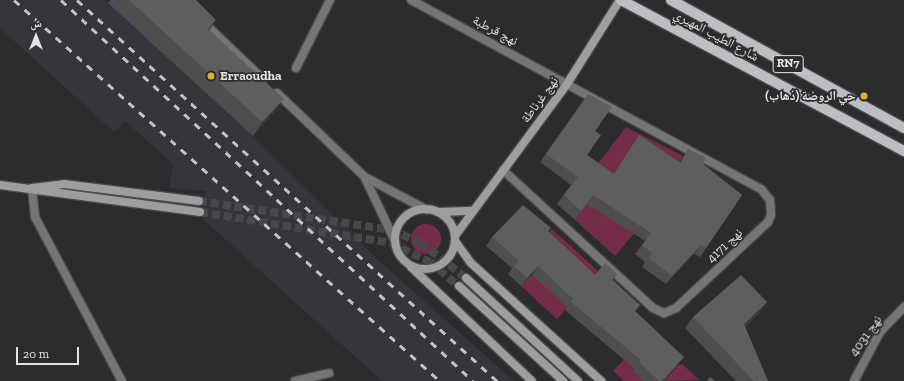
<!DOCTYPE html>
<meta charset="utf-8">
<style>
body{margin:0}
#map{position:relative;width:904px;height:381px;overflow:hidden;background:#2c2b2e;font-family:"Zilla Slab","Noto Naskh Arabic",serif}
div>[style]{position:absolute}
.built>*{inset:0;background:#37343b}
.green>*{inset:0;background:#742d48}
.round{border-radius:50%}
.secondary-tunnel>*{height:8px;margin-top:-4px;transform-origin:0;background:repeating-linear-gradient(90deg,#484749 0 8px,transparent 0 12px)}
.roads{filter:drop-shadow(1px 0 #49494b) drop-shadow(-1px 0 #49494b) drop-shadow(0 1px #49494b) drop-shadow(0 -1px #49494b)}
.street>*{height:8px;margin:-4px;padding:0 4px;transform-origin:4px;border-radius:4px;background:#757576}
.secondary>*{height:8px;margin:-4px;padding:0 4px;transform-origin:4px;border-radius:4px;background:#9e9ea0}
.secondary>.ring{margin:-4px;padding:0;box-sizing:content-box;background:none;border:8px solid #9e9ea0;border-radius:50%}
.primary>*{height:10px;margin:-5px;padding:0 5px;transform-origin:5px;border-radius:5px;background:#bdbec1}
.rail>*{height:3px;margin-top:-1.5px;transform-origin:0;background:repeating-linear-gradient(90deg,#c4c4c5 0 7px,transparent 0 14px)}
.wall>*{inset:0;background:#4f4d4e}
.shaded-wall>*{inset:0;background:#3a393b}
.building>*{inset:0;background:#5f5e5f}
.dots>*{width:11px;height:11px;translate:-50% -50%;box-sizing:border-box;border:2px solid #2c2b2e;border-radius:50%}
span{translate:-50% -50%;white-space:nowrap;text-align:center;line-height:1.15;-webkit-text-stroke:3.5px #2c2b2e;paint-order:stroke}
.shield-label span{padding:1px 3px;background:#2c2b2e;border:1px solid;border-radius:3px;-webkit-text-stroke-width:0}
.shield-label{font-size:12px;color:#e4e4e5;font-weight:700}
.street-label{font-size:13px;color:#e4e4e5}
.poi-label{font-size:13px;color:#e4e4e5;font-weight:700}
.left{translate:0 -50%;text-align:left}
.right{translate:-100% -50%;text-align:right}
.north{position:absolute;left:16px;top:16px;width:40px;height:40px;-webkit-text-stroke:3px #2c2b2e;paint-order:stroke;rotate:0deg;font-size:11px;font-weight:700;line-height:16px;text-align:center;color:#e4e4e5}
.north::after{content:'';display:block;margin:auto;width:14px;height:18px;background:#e4e4e5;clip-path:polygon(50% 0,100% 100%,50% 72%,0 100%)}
.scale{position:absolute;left:16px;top:347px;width:63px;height:18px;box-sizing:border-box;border:2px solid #e4e4e5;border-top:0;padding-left:5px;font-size:12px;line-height:14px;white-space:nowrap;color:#e4e4e5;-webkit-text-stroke:3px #2c2b2e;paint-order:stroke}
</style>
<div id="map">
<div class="built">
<i style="clip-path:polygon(0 0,104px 0,108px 3px,111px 0,199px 43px,274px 112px,253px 136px,376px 258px,514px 381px,382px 381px,203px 219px,205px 191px,169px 188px,173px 164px,125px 121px,114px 132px,0 28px)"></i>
</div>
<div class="green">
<i style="clip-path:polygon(626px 127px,683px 156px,654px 210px,615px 256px,575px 220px,589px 201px,596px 166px)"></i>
<i class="round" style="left:411px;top:224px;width:30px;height:30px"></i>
<i style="clip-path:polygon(552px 229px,599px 272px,557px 319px,521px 286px,536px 271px,532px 250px)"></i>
<i style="clip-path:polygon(652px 330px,644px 381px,624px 381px,613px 371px)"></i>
<i style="clip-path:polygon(682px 364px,700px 380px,664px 381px,678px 365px)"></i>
</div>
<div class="secondary-tunnel">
<i style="left:199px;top:201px;width:194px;rotate:8.6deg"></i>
<i style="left:391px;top:230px;width:33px;rotate:23deg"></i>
<i style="left:421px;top:243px;width:57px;rotate:37.9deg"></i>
<i style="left:200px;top:212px;width:193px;rotate:9.2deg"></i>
<i style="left:391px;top:243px;width:43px;rotate:26deg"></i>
<i style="left:430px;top:262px;width:38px;rotate:40deg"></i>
</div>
<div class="roads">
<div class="street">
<i style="left:411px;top:0;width:398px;rotate:28.4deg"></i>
<i style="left:761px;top:189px;width:14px;rotate:51deg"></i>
<i style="left:770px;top:200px;width:15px;rotate:86deg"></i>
<i style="left:771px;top:215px;width:8px;rotate:113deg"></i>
<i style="left:768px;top:222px;width:126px;rotate:136.9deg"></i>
<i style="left:676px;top:308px;width:13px;rotate:157deg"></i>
<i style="left:664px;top:313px;width:12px;rotate:-156deg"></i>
<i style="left:653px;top:308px;width:204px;rotate:-137.4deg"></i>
<i style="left:203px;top:22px;width:83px;rotate:43.5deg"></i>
<i style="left:296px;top:68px;width:76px;rotate:-63.4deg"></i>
<i style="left:277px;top:93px;width:122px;rotate:43.7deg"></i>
<i style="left:365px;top:177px;width:70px;rotate:28deg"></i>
<i style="left:365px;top:178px;width:70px;rotate:64.5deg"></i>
<i style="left:32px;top:188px;width:29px;rotate:84deg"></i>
<i style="left:35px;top:217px;width:186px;rotate:62.1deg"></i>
<i style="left:295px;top:381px;width:35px;rotate:-13deg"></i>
<i style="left:854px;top:381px;width:55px;rotate:-62deg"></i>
<i style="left:880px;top:332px;width:35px;rotate:-46deg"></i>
</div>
<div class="secondary">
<i style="left:0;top:185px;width:202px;rotate:7.7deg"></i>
<i style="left:32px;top:188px;width:32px;rotate:-7deg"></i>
<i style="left:64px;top:184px;width:136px;rotate:7.2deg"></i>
<i class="ring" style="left:395px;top:209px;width:52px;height:52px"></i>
<i style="left:438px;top:212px;width:35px;rotate:-2deg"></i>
<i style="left:455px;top:236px;width:189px;rotate:-53.6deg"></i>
<i style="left:567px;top:84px;width:99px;rotate:-57.8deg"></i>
<i style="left:455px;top:241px;width:27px;rotate:54deg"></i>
<i style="left:471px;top:263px;width:176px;rotate:42.2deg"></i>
<i style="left:411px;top:267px;width:166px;rotate:43.3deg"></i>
<i style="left:466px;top:278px;width:152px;rotate:42.6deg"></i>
<i style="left:459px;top:286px;width:141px;rotate:42.4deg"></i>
</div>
<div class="primary">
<i style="left:621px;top:0;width:321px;rotate:28.1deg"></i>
<i style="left:671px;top:0;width:266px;rotate:28.8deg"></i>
</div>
</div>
<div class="rail">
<i style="left:14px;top:0;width:572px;rotate:41.81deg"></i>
<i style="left:61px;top:0;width:561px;rotate:42.76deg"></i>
<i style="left:77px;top:0;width:567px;rotate:42.21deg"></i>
</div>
<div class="wall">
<i style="clip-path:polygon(110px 0,196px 0,209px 30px,274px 112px,253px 136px,108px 3px)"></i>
<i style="clip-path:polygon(588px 94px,595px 131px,587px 155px,614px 174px,639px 135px,680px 162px,688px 149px,703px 164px,742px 195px,700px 257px,694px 254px,666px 284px,642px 267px,645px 262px,635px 254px,645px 241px,587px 204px,575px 220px,557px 204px,571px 185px,540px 162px)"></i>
<i style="clip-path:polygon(548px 232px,595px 275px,617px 274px,613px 280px,640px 305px,635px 311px,678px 365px,664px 381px,644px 381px,633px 371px,635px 369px,565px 310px,567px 307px,532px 275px,521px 286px,508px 274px,512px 268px,486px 246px,492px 237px)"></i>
<i style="clip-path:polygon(767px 302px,759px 313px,745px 327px,768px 381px,736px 381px,685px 328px,693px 317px)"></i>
</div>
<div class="shaded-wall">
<i style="clip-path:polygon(216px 20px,207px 34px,208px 29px)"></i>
<i style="clip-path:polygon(284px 99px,274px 112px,253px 136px,262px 122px)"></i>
<i style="clip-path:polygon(701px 245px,694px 254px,666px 284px,672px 276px)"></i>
<i style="clip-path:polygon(538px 266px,532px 275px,521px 286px,527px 278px)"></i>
<i style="clip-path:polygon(767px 302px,759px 313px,736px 335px,744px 324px)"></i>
<i style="clip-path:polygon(684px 357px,678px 365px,664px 381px,662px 381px)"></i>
</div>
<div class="building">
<i style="clip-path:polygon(129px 0,196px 0,216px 20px,208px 29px,284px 99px,262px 122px)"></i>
<i style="clip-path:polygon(588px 94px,612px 107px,595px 131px,601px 135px,587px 155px,614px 174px,639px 135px,681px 163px,688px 149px,706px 158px,703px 164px,742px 195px,706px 248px,701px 245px,672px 276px,649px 258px,652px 253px,642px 245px,651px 233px,593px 195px,581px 211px,564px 195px,578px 177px,546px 154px)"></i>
<i style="clip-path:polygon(523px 205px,551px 228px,548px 231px,595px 275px,605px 263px,617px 274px,612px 280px,640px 305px,635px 311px,684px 357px,662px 381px,659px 381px,639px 362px,641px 360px,571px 302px,573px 299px,538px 266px,527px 278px,514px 266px,519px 261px,492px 237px)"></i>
<i style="clip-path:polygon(741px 275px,767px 302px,744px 324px,768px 381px,754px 381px,693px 317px)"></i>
<i style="clip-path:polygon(710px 377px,715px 381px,707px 381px)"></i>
</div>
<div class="dots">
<i style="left:211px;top:76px;background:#dcb233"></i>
<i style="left:864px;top:96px;background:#dcb233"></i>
</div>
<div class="shield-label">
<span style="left:788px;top:64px">RN7</span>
</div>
<div class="street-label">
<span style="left:495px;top:31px;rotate:28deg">نهج قرطبة</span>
<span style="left:716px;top:36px;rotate:28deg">شارع الطيب المهيري</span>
<span style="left:540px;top:100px;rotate:-54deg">نهج غرناطة</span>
<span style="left:725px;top:246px;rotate:-43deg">نهج 4171</span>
<span style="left:866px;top:336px;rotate:-55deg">نهج 4031</span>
</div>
<div class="poi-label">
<span class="left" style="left:220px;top:76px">Erraoudha</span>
<span class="right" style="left:856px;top:96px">حي الروضة (ذهاب)</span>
</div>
<div class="north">ش</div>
<div class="scale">20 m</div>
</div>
